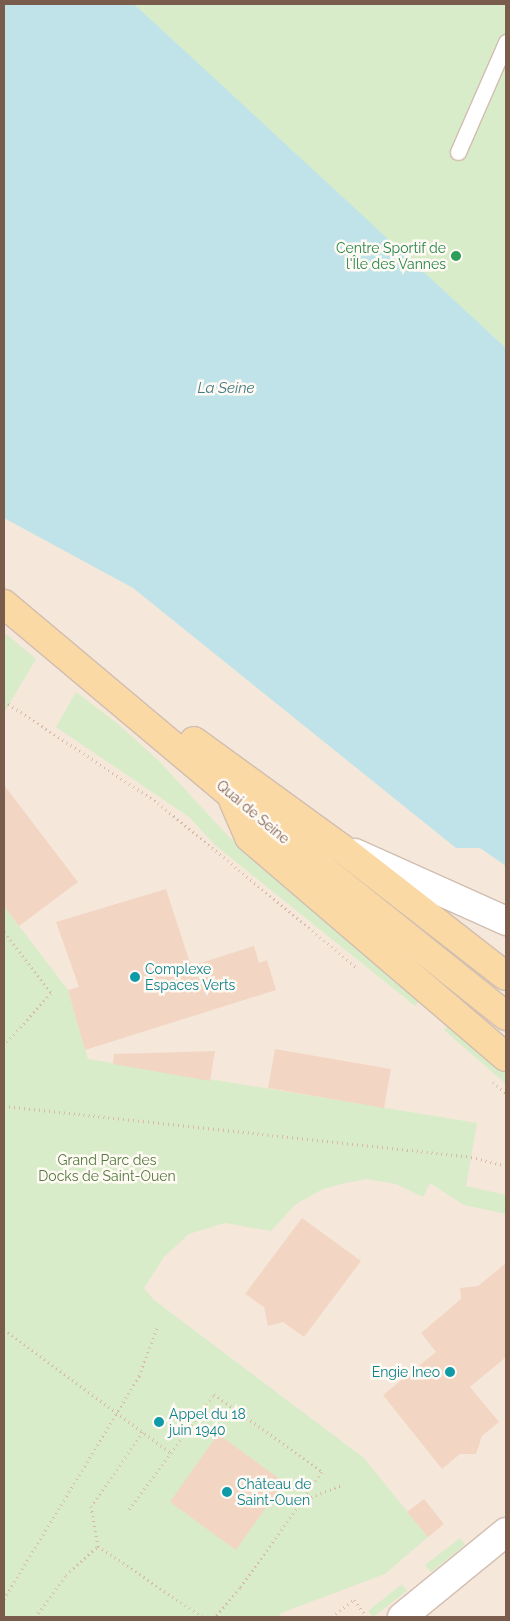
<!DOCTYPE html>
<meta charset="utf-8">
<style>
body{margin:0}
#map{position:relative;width:510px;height:1621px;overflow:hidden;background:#fdf6ec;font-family:Raleway,sans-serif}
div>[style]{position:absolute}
.residential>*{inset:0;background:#f5e8da}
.green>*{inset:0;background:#d8ecc9}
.water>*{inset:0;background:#bfe3e8}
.building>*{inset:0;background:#f3d5c3}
.path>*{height:3px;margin-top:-1.5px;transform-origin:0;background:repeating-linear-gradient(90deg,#d9b8a5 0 1px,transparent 0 5px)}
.roads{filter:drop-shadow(1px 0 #d1beb0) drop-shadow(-1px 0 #d1beb0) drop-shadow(0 1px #d1beb0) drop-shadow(0 -1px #d1beb0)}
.lane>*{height:15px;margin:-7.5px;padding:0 7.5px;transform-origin:7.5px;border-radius:7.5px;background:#fff}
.street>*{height:28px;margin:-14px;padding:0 14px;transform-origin:14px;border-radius:14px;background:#fff}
.secondary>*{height:28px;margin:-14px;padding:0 14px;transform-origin:14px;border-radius:14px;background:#fff}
.primary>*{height:28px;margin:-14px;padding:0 14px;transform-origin:14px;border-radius:14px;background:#fbd9a5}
.dots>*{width:14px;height:14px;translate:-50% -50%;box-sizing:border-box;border:2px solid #fffaf3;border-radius:50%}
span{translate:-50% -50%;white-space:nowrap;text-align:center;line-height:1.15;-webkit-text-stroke:5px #fffaf3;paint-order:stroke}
.leisure-label{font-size:14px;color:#27864d}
.right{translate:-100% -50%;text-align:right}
.street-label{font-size:14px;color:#7a5c4d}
.culture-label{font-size:14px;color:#0d838f}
.left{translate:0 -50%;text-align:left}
.park-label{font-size:14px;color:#537a41}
.water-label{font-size:15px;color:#437c86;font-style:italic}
.frame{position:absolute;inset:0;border:5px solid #7a5c4d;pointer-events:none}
</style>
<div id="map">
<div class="residential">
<i style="clip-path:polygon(4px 128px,506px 552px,506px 1617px,4px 1617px)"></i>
</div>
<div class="green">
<i style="clip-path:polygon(134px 4px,506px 4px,506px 348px,304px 163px)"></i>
<i style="clip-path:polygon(4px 632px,36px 659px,4px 713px)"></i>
<i style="clip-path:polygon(76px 692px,118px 724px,159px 761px,228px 836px,423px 997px,415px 1006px,215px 845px,189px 817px,56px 727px)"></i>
<i style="clip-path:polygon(4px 906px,68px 990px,88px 1059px,477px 1123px,466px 1186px,506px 1195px,506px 1214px,464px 1205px,430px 1183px,423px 1197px,396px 1184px,367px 1179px,345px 1183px,323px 1189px,296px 1204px,271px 1231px,225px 1223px,189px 1234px,164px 1257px,144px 1288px,154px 1300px,364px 1458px,428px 1537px,385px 1574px,281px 1613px,278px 1617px,4px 1617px)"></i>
<i style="clip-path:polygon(453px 1020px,506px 1065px,506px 1084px,444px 1030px)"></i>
<i style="clip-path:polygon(460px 1538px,465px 1545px,431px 1572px,425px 1565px)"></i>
<i style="clip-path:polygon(402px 1584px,407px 1591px,373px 1617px,368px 1611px)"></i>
</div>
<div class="water">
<i style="clip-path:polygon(4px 4px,134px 4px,506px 348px,506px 866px,480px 848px,456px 848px,133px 588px,4px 518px)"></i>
</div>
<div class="building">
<i style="clip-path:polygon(4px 785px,78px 882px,19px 926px,4px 906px)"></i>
<i style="clip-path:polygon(166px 889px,191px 966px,254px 946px,259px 963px,267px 960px,276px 990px,85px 1050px,68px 990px,79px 987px,56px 922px)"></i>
<i style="clip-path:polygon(275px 1049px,391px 1069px,384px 1108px,268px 1088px)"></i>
<i style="clip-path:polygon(215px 1051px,210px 1081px,113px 1064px,114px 1054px)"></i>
<i style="clip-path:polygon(302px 1218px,361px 1261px,304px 1337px,283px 1322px,268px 1326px,264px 1307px,245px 1294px)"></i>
<i style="clip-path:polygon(506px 1263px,506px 1357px,470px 1387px,499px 1422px,482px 1436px,476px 1454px,460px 1454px,442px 1469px,383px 1395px,436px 1352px,421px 1333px,461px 1299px,460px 1288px,478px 1286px)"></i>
<i style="clip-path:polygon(218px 1434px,284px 1482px,236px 1550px,170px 1502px)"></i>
<i style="clip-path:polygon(424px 1499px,444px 1524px,428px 1537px,407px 1512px)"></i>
</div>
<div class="path">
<i style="left:4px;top:701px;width:185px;rotate:33.5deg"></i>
<i style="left:158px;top:803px;width:257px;rotate:39.6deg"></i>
<i style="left:4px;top:932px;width:77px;rotate:52.4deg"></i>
<i style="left:51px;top:993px;width:70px;rotate:132.1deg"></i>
<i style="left:493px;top:1082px;width:17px;rotate:40deg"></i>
<i style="left:4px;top:1106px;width:470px;rotate:6.2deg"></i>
<i style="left:471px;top:1157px;width:36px;rotate:14deg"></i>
<i style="left:4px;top:1329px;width:208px;rotate:36.6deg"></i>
<i style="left:143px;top:1432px;width:90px;rotate:125.1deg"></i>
<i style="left:91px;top:1506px;width:41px;rotate:80.1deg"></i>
<i style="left:98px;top:1546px;width:127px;rotate:34.1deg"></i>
<i style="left:302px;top:1501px;width:45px;rotate:-22deg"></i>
<i style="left:129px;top:1509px;width:143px;rotate:-53.5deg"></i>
<i style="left:214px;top:1394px;width:133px;rotate:35.8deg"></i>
<i style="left:322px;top:1472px;width:142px;rotate:125.3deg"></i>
<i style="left:240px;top:1588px;width:38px;rotate:131deg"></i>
<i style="left:4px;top:1599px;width:261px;rotate:-58.8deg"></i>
<i style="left:139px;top:1376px;width:54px;rotate:-69.6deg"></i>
<i style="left:35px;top:1617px;width:52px;rotate:-53.6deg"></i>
<i style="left:66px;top:1575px;width:43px;rotate:-42.2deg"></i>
<i style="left:332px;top:1617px;width:28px;rotate:-38deg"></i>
<i style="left:354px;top:1600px;width:21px;rotate:53deg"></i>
</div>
<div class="roads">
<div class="lane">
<i style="left:458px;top:152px;width:120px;rotate:-66.4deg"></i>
</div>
<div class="street">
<i style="left:355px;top:853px;width:166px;rotate:24.2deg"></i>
</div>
<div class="secondary">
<i style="left:402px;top:1617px;width:134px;rotate:-39.3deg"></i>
</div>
<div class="primary">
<i style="left:4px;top:604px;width:339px;rotate:40deg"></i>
<i style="left:264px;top:822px;width:310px;rotate:38.7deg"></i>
<i style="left:194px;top:741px;width:180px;rotate:36deg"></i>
<i style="left:340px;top:847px;width:210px;rotate:37.9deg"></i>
<i style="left:233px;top:800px;width:40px;rotate:66.6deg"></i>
<i style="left:249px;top:837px;width:338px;rotate:40.6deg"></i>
</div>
</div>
<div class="dots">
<i style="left:456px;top:256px;background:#2e9e5b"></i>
<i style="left:135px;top:977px;background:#0f9aa8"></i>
<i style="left:450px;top:1372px;background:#0f9aa8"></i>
<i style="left:159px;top:1422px;background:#0f9aa8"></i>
<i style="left:227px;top:1492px;background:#0f9aa8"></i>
</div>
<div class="leisure-label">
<span class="right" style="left:446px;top:256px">Centre Sportif de<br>l'Île des Vannes</span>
</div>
<div class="street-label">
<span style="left:253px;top:812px;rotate:40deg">Quai de Seine</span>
</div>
<div class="culture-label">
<span class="left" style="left:145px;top:977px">Complexe<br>Espaces Verts</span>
<span class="right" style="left:440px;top:1372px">Engie Ineo</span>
<span class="left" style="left:169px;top:1422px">Appel du 18<br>juin 1940</span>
<span class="left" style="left:237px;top:1492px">Château de<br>Saint-Ouen</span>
</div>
<div class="park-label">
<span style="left:107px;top:1168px">Grand Parc des<br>Docks de Saint-Ouen</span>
</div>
<div class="water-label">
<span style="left:226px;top:389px">La Seine</span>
</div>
<div class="frame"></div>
</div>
